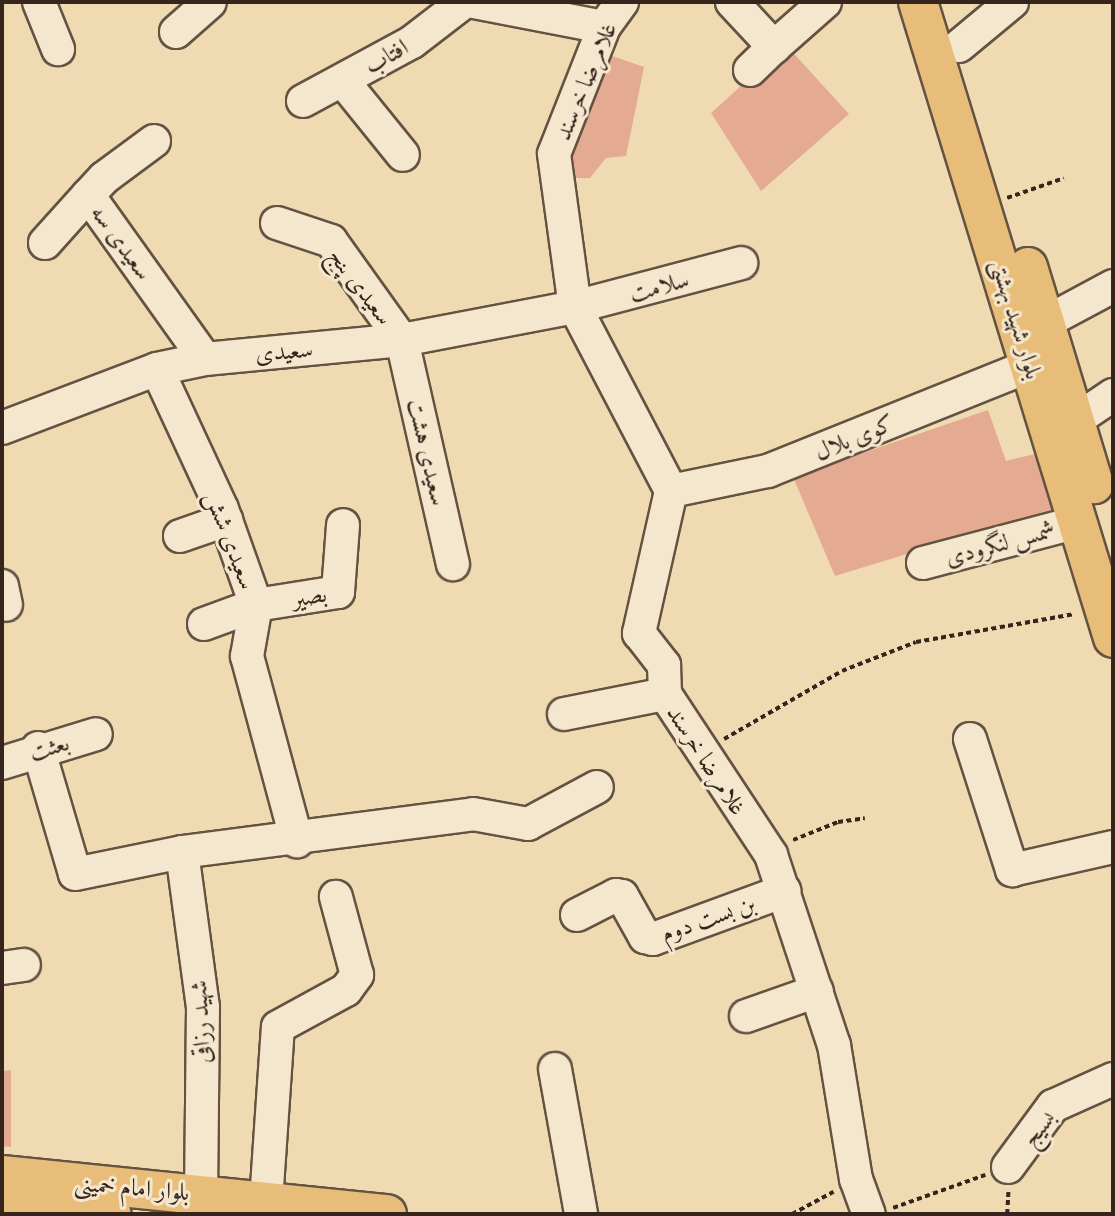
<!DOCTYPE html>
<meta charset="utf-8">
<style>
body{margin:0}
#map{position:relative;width:1115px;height:1216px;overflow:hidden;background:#efdab2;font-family:"Gentium Book Plus",Amiri,serif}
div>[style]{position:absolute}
.building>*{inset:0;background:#e5ab92}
.path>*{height:3.5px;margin-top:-1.75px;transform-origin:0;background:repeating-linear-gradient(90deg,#35251d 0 5px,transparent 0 8.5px)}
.roads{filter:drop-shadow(2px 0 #645242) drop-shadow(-2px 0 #645242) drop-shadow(0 2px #645242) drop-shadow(0 -2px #645242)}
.minor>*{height:32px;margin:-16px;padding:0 16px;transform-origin:16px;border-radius:16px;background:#f5e7cd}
.major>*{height:38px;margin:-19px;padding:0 19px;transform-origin:19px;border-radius:19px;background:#e8bd79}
span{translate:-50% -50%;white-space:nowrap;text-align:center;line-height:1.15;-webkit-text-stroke:6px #f5e7cd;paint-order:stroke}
.street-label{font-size:24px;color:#35251d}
.frame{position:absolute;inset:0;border:4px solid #35251d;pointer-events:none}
</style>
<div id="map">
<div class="building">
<i style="clip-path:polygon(786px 45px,849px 114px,761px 191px,711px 113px)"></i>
<i style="clip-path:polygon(598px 51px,644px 67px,626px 156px,606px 158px,590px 178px,560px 178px)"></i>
<i style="clip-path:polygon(988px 410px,1006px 461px,1035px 454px,1054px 509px,835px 576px,793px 477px)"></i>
<i style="clip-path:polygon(11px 1070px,11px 1147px,2px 1146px,2px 1071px)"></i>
</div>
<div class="path">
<i style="left:1007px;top:198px;width:60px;rotate:-19.3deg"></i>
<i style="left:724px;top:739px;width:136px;rotate:-30deg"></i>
<i style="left:842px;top:671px;width:79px;rotate:-21.4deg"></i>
<i style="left:916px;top:642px;width:161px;rotate:-10deg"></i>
<i style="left:793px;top:840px;width:48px;rotate:-21.8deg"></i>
<i style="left:838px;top:822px;width:27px;rotate:-8deg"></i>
<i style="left:893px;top:1208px;width:98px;rotate:-19.7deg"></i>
<i style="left:792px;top:1214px;width:47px;rotate:-28.2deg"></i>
<i style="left:1007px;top:1214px;width:22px;rotate:-87deg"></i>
</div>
<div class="roads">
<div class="minor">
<i style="left:39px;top:2px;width:51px;rotate:68deg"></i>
<i style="left:474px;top:2px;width:132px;rotate:10.9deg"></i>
<i style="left:622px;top:2px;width:31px;rotate:126deg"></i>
<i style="left:604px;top:27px;width:136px;rotate:111.5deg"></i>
<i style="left:554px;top:154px;width:154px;rotate:82.2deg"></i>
<i style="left:575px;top:307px;width:208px;rotate:62.4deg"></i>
<i style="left:671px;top:491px;width:146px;rotate:102.7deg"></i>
<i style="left:639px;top:633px;width:41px;rotate:52deg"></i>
<i style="left:664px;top:665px;width:29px;rotate:88deg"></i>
<i style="left:665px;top:694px;width:193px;rotate:56.6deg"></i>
<i style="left:771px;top:855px;width:200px;rotate:71.7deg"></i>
<i style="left:834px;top:1045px;width:136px;rotate:80.7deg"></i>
<i style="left:856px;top:1179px;width:37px;rotate:70deg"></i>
<i style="left:732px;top:2px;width:62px;rotate:47deg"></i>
<i style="left:774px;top:47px;width:68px;rotate:-41.4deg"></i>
<i style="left:176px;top:32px;width:45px;rotate:-41.4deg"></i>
<i style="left:959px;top:46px;width:69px;rotate:-39.7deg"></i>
<i style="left:750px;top:70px;width:33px;rotate:-44deg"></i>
<i style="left:343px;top:81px;width:95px;rotate:51deg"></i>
<i style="left:303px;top:101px;width:124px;rotate:-28.4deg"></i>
<i style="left:412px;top:42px;width:66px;rotate:-37.6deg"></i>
<i style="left:154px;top:141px;width:62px;rotate:143.5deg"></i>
<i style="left:104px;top:178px;width:23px;rotate:133deg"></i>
<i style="left:88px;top:195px;width:201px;rotate:54.5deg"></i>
<i style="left:277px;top:223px;width:57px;rotate:18.4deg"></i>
<i style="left:331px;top:241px;width:122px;rotate:54.4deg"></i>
<i style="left:402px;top:340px;width:230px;rotate:77.2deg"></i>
<i style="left:45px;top:243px;width:64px;rotate:-48.1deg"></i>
<i style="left:1046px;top:322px;width:76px;rotate:-28.2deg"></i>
<i style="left:157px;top:369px;width:154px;rotate:65.1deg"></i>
<i style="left:222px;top:509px;width:102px;rotate:70.5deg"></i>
<i style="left:256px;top:605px;width:52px;rotate:100deg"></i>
<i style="left:247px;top:656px;width:192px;rotate:74.9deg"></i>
<i style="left:1076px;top:420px;width:45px;rotate:-34deg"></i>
<i style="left:2px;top:428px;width:166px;rotate:-20.8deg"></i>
<i style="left:157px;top:369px;width:49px;rotate:-11.8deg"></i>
<i style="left:205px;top:359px;width:198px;rotate:-5.5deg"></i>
<i style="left:402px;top:340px;width:176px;rotate:-10.8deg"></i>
<i style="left:575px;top:307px;width:172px;rotate:-14.8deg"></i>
<i style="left:671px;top:491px;width:99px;rotate:-11.7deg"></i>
<i style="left:768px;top:471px;width:284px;rotate:-21.9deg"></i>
<i style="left:180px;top:536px;width:49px;rotate:-19.2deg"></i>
<i style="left:923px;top:563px;width:160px;rotate:-14.8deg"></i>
<i style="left:2px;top:586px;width:19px;rotate:78deg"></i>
<i style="left:204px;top:624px;width:55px;rotate:-20.1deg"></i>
<i style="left:256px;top:605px;width:83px;rotate:-9deg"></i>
<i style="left:338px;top:592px;width:67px;rotate:-85.7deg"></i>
<i style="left:564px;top:714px;width:103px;rotate:-11.2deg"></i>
<i style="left:970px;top:739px;width:138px;rotate:72.2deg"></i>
<i style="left:1012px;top:870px;width:104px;rotate:-12.8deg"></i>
<i style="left:38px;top:748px;width:131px;rotate:73.6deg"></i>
<i style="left:75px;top:874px;width:109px;rotate:-11.6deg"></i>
<i style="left:182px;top:852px;width:293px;rotate:-7.4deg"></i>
<i style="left:473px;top:814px;width:56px;rotate:10.3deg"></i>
<i style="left:528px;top:824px;width:78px;rotate:-28.2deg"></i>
<i style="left:2px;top:763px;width:98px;rotate:-17.1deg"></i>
<i style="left:182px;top:852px;width:156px;rotate:82.3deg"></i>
<i style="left:203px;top:1007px;width:186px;rotate:90.6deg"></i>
<i style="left:577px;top:915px;width:44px;rotate:-27.1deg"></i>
<i style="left:616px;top:895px;width:6px;rotate:9deg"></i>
<i style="left:622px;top:896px;width:47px;rotate:60.7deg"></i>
<i style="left:645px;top:937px;width:8px;rotate:14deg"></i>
<i style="left:653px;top:939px;width:140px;rotate:-20.1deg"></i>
<i style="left:2px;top:968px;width:22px;rotate:-8deg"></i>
<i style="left:746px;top:1016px;width:75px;rotate:-19.4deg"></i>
<i style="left:555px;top:1069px;width:147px;rotate:79.8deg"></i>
<i style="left:1008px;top:1167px;width:76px;rotate:-53.6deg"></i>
<i style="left:1053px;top:1106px;width:66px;rotate:-24.2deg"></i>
<i style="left:266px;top:1202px;width:175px;rotate:-86.1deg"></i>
<i style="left:278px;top:1027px;width:77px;rotate:-28.6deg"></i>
<i style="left:346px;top:990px;width:19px;rotate:-54deg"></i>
<i style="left:357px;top:975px;width:81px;rotate:-105.1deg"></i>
</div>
<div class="major">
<i style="left:918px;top:2px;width:665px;rotate:72.95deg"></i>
<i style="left:1028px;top:267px;width:227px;rotate:73.1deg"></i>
<i style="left:2px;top:1175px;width:387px;rotate:5.8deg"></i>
<i style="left:2px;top:1204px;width:110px;rotate:5.2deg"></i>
</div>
</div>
<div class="street-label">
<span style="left:386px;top:56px;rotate:-30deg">افتاب</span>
<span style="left:585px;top:81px;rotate:-67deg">غلامرضا خرسند</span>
<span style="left:122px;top:242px;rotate:54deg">سعیدی سه</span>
<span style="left:361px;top:286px;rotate:53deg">سعیدی پنج</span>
<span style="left:659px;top:286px;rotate:-15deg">سلامت</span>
<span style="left:1017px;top:319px;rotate:73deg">بلوار شهید بهشتی</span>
<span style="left:284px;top:351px;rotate:-5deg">سعیدی</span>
<span style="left:854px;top:437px;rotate:-22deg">کوی بلال</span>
<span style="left:428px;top:452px;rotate:77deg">سعیدی هشت</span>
<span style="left:231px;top:540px;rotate:69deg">سعیدی شش</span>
<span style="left:1000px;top:543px;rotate:-15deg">شمس لنگرودی</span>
<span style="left:309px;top:596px;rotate:-10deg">بصیر</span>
<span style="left:49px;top:747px;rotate:-17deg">بعثت</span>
<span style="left:707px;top:760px;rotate:57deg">غلامرضا خرسند</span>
<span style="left:708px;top:918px;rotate:-19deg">بن بست دوم</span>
<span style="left:200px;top:1022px;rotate:-93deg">شهید رزاقی</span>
<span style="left:1038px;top:1128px;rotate:-51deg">بسیج</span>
<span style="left:132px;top:1187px;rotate:5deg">بلوار امام خمینی</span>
</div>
<div class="frame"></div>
</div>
